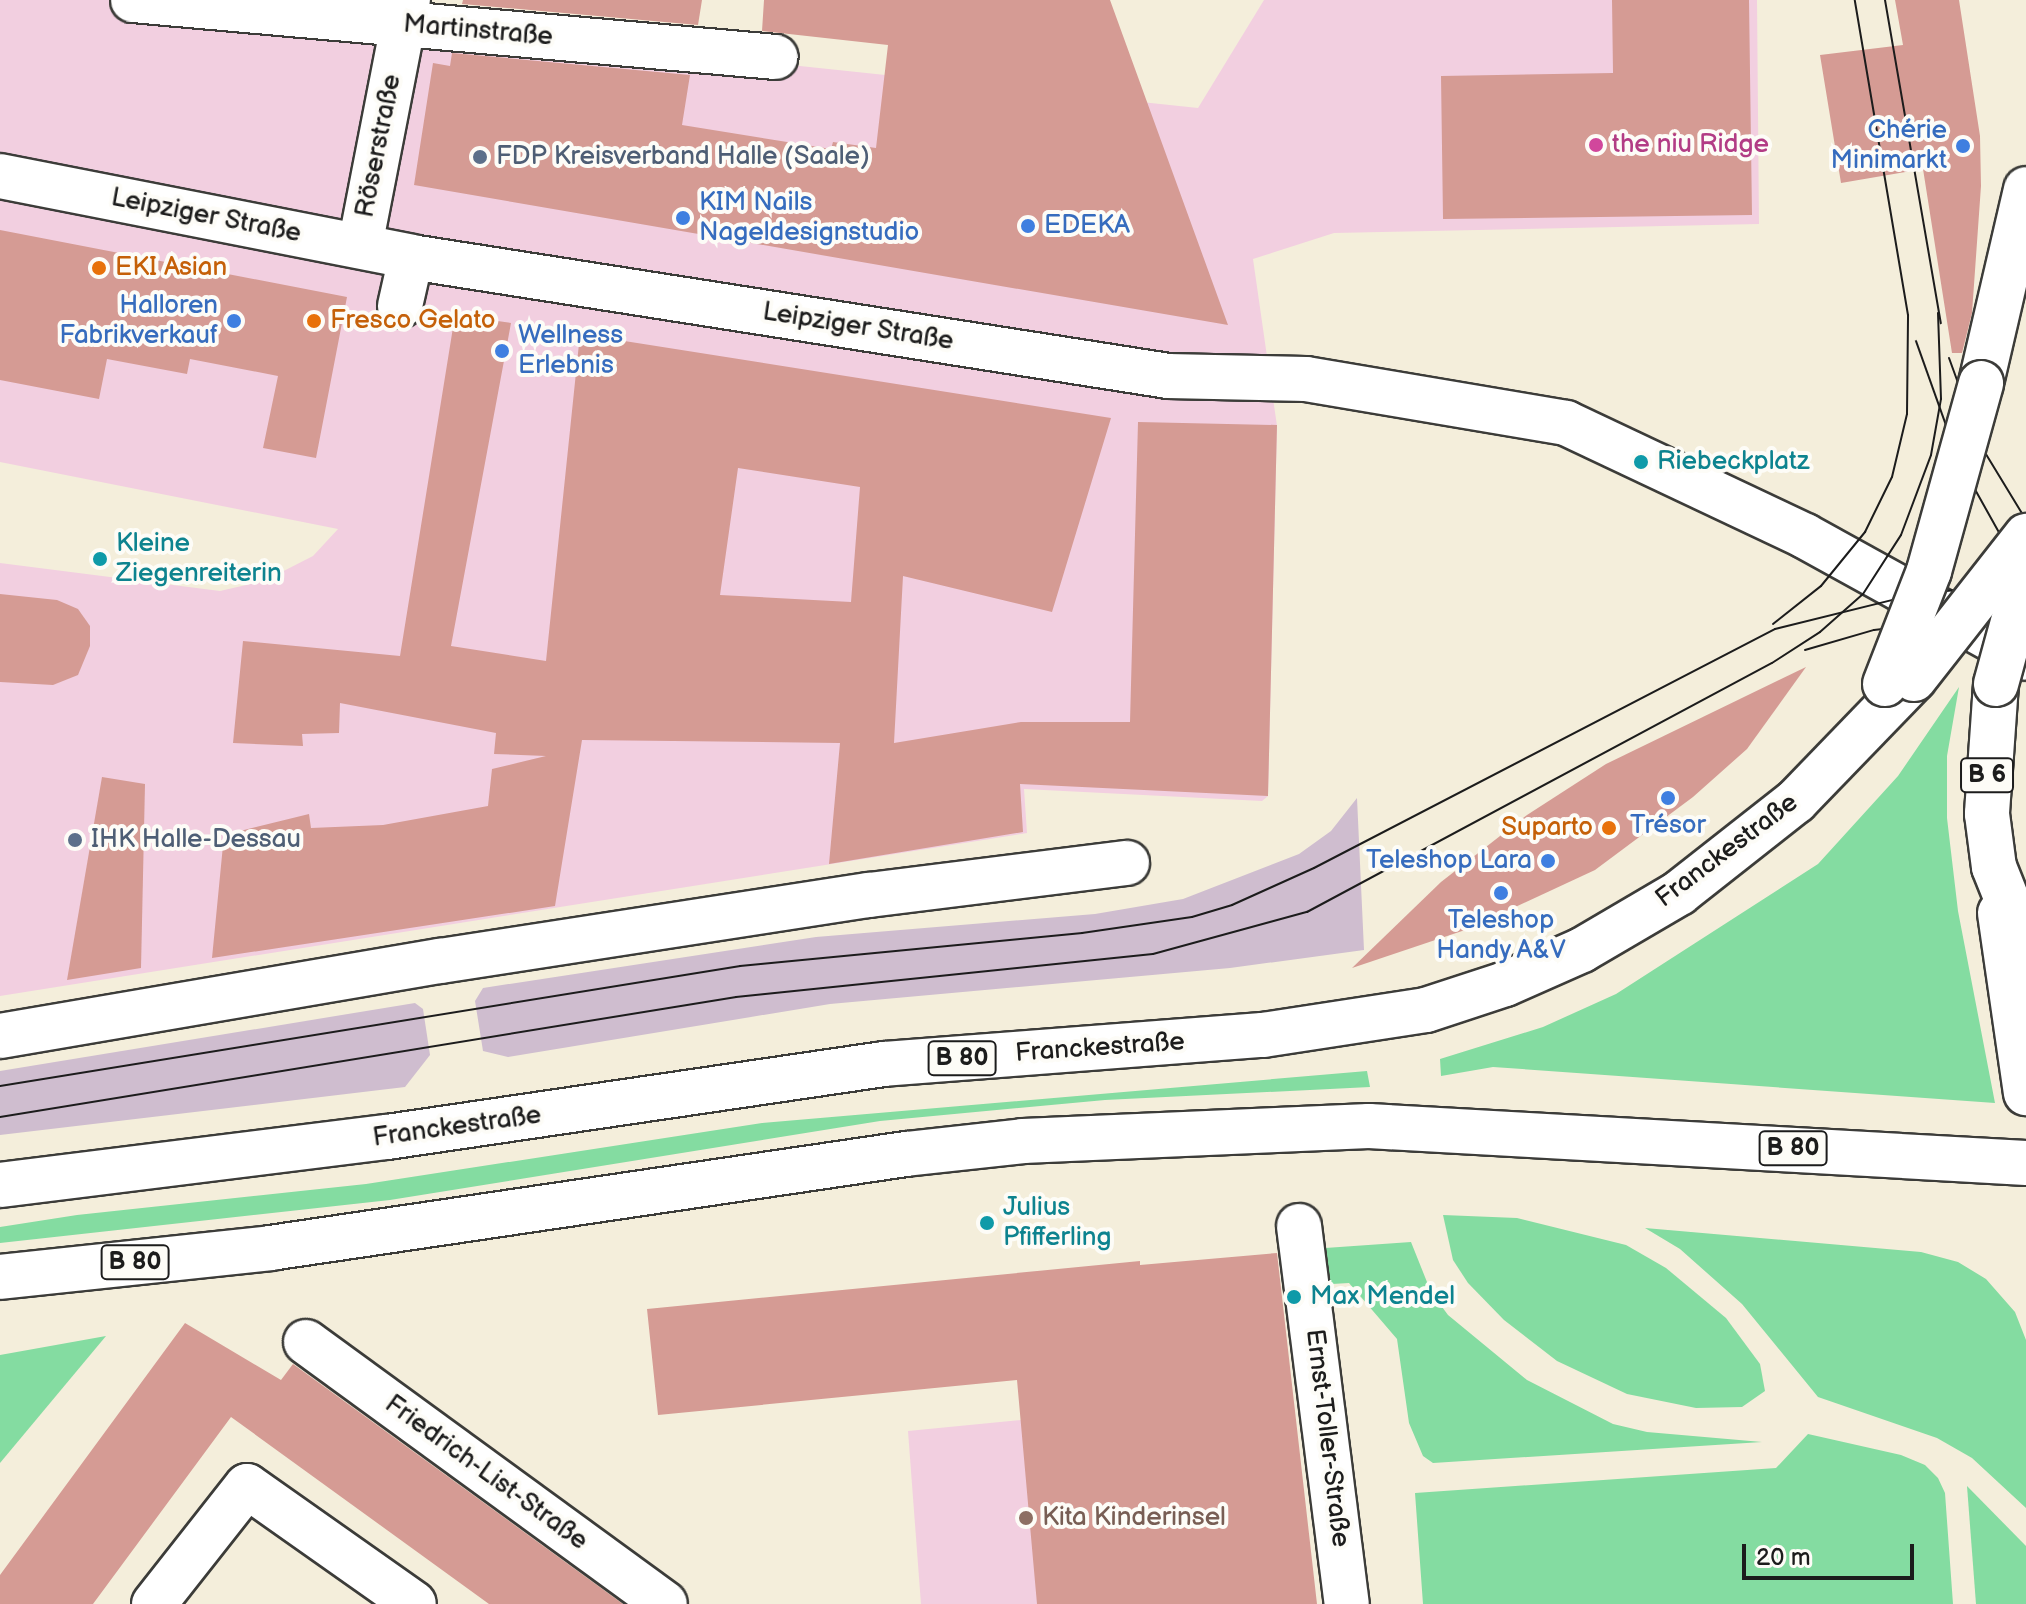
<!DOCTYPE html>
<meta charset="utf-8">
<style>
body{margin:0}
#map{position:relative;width:2026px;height:1604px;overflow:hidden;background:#f4eedb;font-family:"Balsamiq Sans",sans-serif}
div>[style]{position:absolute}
.built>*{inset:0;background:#f2cfe0}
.industrial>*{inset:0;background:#cfbdcf}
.green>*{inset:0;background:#84dca1}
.building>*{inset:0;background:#d59b94}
.roads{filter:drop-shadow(2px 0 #3c3c39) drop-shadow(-2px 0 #3c3c39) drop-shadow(0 2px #3c3c39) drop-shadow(0 -2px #3c3c39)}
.minor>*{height:44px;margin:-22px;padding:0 22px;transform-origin:22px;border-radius:22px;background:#fff}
.major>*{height:44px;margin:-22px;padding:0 22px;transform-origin:22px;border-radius:22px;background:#fff}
.tram>*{height:2px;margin:-1px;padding:0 1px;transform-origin:1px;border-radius:1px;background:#1c1c1c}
.bridges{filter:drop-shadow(2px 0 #3c3c39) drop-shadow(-2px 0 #3c3c39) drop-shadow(0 2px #3c3c39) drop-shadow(0 -2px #3c3c39)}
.major-bridge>*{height:44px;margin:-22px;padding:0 22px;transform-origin:22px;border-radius:22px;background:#fff}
.dots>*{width:22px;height:22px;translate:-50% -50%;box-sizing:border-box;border:4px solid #fdfcf7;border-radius:50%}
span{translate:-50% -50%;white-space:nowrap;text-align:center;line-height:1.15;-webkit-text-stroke:8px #fdfcf7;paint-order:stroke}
.shield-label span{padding:2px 6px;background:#fdfcf7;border:2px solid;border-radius:6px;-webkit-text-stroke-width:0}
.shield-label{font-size:24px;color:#1c1c1c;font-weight:700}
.street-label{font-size:26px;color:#1c1c1c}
.shop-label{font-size:26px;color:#366cbe}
.right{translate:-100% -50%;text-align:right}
.left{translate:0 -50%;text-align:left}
.hotel-label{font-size:26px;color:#b23c85}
.service-label{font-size:26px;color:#4e5e75}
.food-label{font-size:26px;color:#c56008}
.culture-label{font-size:26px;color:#0d838f}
.education-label{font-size:26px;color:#785e54}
.scale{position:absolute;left:1742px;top:1544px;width:172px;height:36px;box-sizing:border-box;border:4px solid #1c1c1c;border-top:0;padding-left:10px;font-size:24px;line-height:28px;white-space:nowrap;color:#1c1c1c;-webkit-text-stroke:6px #fdfcf7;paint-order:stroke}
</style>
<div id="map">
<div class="built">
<i style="clip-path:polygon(0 0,174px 0,1198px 108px,1264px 0,1757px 0,1759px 224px,1334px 233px,1253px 259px,1277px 426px,1268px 796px,1262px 801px,1024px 789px,1027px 833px,0 996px,0 563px,220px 591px,264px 581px,313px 556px,338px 529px,0 462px)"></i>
<i style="clip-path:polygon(1021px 1420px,1144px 1604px,921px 1604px,908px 1431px)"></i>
</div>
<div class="industrial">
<i style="clip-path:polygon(1357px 798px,1364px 950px,1230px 968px,830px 1004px,508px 1057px,483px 1051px,475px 1001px,483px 988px,816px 937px,1095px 914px,1183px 899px,1299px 854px,1331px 831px)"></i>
<i style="clip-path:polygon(415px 1003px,423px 1009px,430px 1055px,405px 1087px,0 1135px,0 1071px)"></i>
</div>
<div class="green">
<i style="clip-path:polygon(1959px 687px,1947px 756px,1947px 818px,1958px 911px,1995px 1103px,1493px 1067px,1441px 1076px,1440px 1059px,1543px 1027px,1616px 994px,1818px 864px,1898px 776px)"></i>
<i style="clip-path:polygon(1367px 1071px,1370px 1087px,1105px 1100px,880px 1121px,390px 1200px,0 1243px,0 1227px,77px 1215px,366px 1184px,762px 1123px)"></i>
<i style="clip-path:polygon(1443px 1215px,1517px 1218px,1626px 1245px,1666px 1268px,1726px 1318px,1760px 1364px,1765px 1391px,1742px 1407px,1696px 1408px,1627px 1394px,1557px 1361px,1504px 1320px,1468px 1283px,1453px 1260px)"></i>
<i style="clip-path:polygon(1645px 1228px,1921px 1252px,1958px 1262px,1986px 1279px,2015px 1312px,2026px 1340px,2026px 1508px,1972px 1458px,1937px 1438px,1818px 1397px,1742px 1304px,1680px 1249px)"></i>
<i style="clip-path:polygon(1411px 1242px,1431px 1292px,1448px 1315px,1527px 1380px,1613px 1424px,1647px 1432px,1762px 1442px,1433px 1463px,1423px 1456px,1409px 1423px,1397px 1339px,1349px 1283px,1315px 1285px,1311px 1249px)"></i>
<i style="clip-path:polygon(106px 1336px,0 1463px,0 1355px)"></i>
<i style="clip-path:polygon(1808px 1434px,1901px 1455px,1925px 1465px,1938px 1478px,1945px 1493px,1953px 1604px,1423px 1604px,1415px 1493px,1776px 1468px)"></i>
<i style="clip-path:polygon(1967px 1486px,2026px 1546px,2026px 1604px,1976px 1604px)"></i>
</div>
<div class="building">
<i style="clip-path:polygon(463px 0,702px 0,698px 25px,462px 4px)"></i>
<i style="clip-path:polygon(764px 0,1110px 0,1228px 325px,414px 185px,433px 63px,450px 66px,452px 53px,690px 75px,682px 125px,831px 149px,833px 142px,876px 148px,888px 45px,762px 31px)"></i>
<i style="clip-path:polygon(1612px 0,1749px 0,1752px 215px,1443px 219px,1441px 76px,1613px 73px)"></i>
<i style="clip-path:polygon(1895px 0,1959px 0,1980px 136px,1981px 186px,1972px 313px,1962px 353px,1952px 353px,1923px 169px,1841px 183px,1820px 55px,1903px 45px)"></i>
<i style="clip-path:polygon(0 230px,347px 297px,316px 458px,263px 448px,278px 376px,190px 359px,187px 374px,107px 359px,99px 399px,0 380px)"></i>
<i style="clip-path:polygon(evenodd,455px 315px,511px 323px,451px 646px,546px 661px,580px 334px,1111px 418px,1052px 612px,903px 576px,894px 743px,1021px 722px,1130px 722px,1138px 422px,1277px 425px,1268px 796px,1020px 784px,1023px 832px,829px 864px,840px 743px,582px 740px,555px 906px,212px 958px,224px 835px,309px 814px,311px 828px,383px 825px,488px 806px,492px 769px,546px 756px,494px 754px,496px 733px,340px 703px,339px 733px,302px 734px,303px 746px,233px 743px,243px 641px,400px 656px,455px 315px,738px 468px,860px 487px,851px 602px,720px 595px,738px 468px)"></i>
<i style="clip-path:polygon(0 594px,57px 600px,78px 609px,90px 626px,90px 646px,78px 675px,53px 685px,0 682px)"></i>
<i style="clip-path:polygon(1806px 667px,1747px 749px,1693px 797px,1595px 870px,1468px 929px,1352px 968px,1441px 882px,1527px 815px,1606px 764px)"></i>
<i style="clip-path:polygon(102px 777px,145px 784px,141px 968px,67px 980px)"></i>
<i style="clip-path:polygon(1277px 1253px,1317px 1604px,1037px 1604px,1017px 1380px,658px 1415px,647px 1309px,1140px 1261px,1140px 1265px)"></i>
<i style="clip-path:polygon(185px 1323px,281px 1380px,293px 1364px,623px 1604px,489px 1604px,231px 1417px,93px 1604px,0 1604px,0 1575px)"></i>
</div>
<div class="roads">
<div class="minor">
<i style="left:133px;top:0;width:645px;rotate:5.07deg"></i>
<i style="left:0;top:176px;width:419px;rotate:11.1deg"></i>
<i style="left:411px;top:257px;width:766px;rotate:8.93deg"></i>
<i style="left:1168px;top:376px;width:138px;rotate:1.2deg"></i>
<i style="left:1306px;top:379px;width:264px;rotate:9.6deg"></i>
<i style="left:1566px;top:423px;width:264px;rotate:25.3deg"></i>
<i style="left:1805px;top:536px;width:252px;rotate:28.9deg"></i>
<i style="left:360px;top:246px;width:251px;rotate:-79deg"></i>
<i style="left:400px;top:306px;width:50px;rotate:-77.3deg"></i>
<i style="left:0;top:1036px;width:447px;rotate:-9.7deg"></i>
<i style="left:441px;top:961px;width:433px;rotate:-8.8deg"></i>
<i style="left:869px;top:895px;width:260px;rotate:-7.1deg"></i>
<i style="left:1299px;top:1226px;width:381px;rotate:82.8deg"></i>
<i style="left:306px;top:1342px;width:444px;rotate:36.1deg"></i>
<i style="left:154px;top:1604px;width:150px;rotate:-51.8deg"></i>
<i style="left:247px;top:1486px;width:204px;rotate:35.2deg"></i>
</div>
<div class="major">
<i style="left:1981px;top:383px;width:199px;rotate:-76.9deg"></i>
<i style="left:1996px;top:684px;width:130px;rotate:94deg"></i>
<i style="left:1987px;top:814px;width:53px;rotate:82.5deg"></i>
<i style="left:1994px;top:867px;width:86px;rotate:68.2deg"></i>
<i style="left:2000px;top:913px;width:182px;rotate:81.8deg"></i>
<i style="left:0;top:1185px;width:390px;rotate:-7.1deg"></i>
<i style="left:387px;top:1137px;width:502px;rotate:-8.36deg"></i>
<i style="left:884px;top:1064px;width:380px;rotate:-4.4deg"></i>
<i style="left:1263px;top:1035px;width:165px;rotate:-8.7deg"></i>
<i style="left:1426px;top:1010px;width:83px;rotate:-18.2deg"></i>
<i style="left:1505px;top:984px;width:84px;rotate:-23.8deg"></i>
<i style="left:1582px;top:950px;width:113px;rotate:-30.4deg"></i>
<i style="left:1679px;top:893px;width:149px;rotate:-38.2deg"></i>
<i style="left:1796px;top:801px;width:170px;rotate:-46deg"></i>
<i style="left:0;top:1277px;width:272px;rotate:-6.1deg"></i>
<i style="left:270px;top:1248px;width:643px;rotate:-8.41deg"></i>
<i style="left:906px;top:1154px;width:118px;rotate:-6.3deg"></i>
<i style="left:1023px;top:1141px;width:346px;rotate:-2.5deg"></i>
<i style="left:1369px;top:1126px;width:658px;rotate:3.22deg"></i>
</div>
</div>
<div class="tram">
<i style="left:1885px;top:0;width:328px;rotate:80.2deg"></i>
<i style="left:1916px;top:341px;width:125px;rotate:70.4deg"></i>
<i style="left:1958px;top:459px;width:107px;rotate:60.8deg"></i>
<i style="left:2010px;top:552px;width:23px;rotate:47deg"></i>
<i style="left:1949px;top:358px;width:94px;rotate:70deg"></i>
<i style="left:1981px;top:446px;width:87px;rotate:58.7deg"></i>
<i style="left:1773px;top:624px;width:61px;rotate:-38.4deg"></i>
<i style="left:1821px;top:586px;width:70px;rotate:-50.8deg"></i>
<i style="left:1865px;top:532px;width:61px;rotate:-63.9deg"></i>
<i style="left:1892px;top:477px;width:65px;rotate:-76.6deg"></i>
<i style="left:1907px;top:414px;width:99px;rotate:-89.4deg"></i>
<i style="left:1908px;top:315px;width:319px;rotate:-99.6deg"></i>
<i style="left:1805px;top:650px;width:72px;rotate:-16.2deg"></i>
<i style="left:1874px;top:630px;width:111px;rotate:-6.7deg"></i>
<i style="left:1984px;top:617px;width:42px;rotate:4.1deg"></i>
<i style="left:0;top:1086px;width:750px;rotate:-9.21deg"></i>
<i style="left:740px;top:966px;width:344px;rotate:-5.5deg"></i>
<i style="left:1082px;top:933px;width:111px;rotate:-8.3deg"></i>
<i style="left:1192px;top:917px;width:42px;rotate:-16.7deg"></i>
<i style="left:1232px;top:905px;width:90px;rotate:-24.3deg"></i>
<i style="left:1314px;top:868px;width:519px;rotate:-27.4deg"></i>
<i style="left:1775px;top:629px;width:141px;rotate:-13.9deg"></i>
<i style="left:1912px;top:595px;width:78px;rotate:-6.7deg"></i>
<i style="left:1989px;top:586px;width:37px;rotate:5deg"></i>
<i style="left:0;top:1117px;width:746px;rotate:-9.26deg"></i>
<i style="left:736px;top:997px;width:419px;rotate:-5.9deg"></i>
<i style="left:1153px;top:954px;width:160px;rotate:-15.3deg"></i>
<i style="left:1307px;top:912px;width:527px;rotate:-28.17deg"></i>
<i style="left:1772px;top:663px;width:57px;rotate:-32.9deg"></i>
<i style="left:1820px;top:632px;width:57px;rotate:-41.5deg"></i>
<i style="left:1863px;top:594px;width:70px;rotate:-57.2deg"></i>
<i style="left:1901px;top:535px;width:85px;rotate:-69.4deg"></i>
<i style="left:1931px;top:455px;width:57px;rotate:-79.9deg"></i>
<i style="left:1941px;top:399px;width:86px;rotate:-92deg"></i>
</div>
<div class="bridges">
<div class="major-bridge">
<i style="left:1914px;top:679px;width:182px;rotate:-51.9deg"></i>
<i style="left:1885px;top:684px;width:121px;rotate:-68.7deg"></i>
<i style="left:1929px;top:571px;width:195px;rotate:-74.5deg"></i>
<i style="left:1996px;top:684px;width:114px;rotate:-74.7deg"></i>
</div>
</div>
<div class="dots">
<i style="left:1596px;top:145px;background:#d1479c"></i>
<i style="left:1963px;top:146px;background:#3f7fe0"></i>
<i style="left:480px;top:157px;background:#5c6f8a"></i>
<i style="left:683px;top:218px;background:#3f7fe0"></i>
<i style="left:1028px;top:226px;background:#3f7fe0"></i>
<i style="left:99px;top:268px;background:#e8710a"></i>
<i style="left:234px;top:321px;background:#3f7fe0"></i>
<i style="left:314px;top:321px;background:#e8710a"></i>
<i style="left:502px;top:351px;background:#3f7fe0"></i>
<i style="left:1641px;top:462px;background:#0f9aa8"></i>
<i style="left:100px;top:559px;background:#0f9aa8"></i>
<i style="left:1668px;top:798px;background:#3f7fe0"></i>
<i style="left:1609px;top:828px;background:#e8710a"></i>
<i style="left:75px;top:840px;background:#5c6f8a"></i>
<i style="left:1548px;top:861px;background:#3f7fe0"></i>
<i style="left:1501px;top:893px;background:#3f7fe0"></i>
<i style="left:987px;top:1223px;background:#0f9aa8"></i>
<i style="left:1294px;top:1297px;background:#0f9aa8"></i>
<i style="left:1026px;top:1518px;background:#8d6e63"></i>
</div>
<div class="shield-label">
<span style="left:1987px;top:775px">B 6</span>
<span style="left:962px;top:1058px">B 80</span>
<span style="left:1793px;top:1148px">B 80</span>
<span style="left:135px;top:1262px">B 80</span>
</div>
<div class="street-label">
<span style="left:478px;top:31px;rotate:5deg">Martinstraße</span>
<span style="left:379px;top:146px;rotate:-79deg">Röserstraße</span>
<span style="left:206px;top:216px;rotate:11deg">Leipziger Straße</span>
<span style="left:858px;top:327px;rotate:9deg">Leipziger Straße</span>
<span style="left:1727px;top:851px;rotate:-37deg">Franckestraße</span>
<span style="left:1100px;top:1048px;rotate:-4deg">Franckestraße</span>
<span style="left:457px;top:1127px;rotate:-8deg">Franckestraße</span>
<span style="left:1327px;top:1438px;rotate:83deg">Ernst-Toller-Straße</span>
<span style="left:486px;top:1473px;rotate:36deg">Friedrich-List-Straße</span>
</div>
<div class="shop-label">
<span class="right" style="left:1947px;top:146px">Chérie<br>Minimarkt</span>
<span class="left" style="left:699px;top:218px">KIM Nails<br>Nageldesignstudio</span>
<span class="left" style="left:1044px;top:226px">EDEKA</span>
<span class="right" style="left:218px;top:321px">Halloren<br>Fabrikverkauf</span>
<span class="left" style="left:518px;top:351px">Wellness<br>Erlebnis</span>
<span style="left:1668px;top:826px">Trésor</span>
<span class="right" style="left:1532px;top:861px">Teleshop Lara</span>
<span style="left:1501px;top:936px">Teleshop<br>Handy A&amp;V</span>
</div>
<div class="hotel-label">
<span class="left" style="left:1612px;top:145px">the niu Ridge</span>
</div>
<div class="service-label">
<span class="left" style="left:496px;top:157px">FDP Kreisverband Halle (Saale)</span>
<span class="left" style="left:91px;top:840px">IHK Halle-Dessau</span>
</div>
<div class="food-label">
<span class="left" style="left:115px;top:268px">EKI Asian</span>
<span class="left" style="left:330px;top:321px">Fresco Gelato</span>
<span class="right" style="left:1593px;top:828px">Suparto</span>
</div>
<div class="culture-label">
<span class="left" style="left:1657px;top:462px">Riebeckplatz</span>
<span class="left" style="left:116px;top:559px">Kleine<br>Ziegenreiterin</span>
<span class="left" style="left:1003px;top:1223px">Julius<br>Pfifferling</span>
<span class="left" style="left:1310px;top:1297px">Max Mendel</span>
</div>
<div class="education-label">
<span class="left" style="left:1042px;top:1518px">Kita Kinderinsel</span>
</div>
<div class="scale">20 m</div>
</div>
